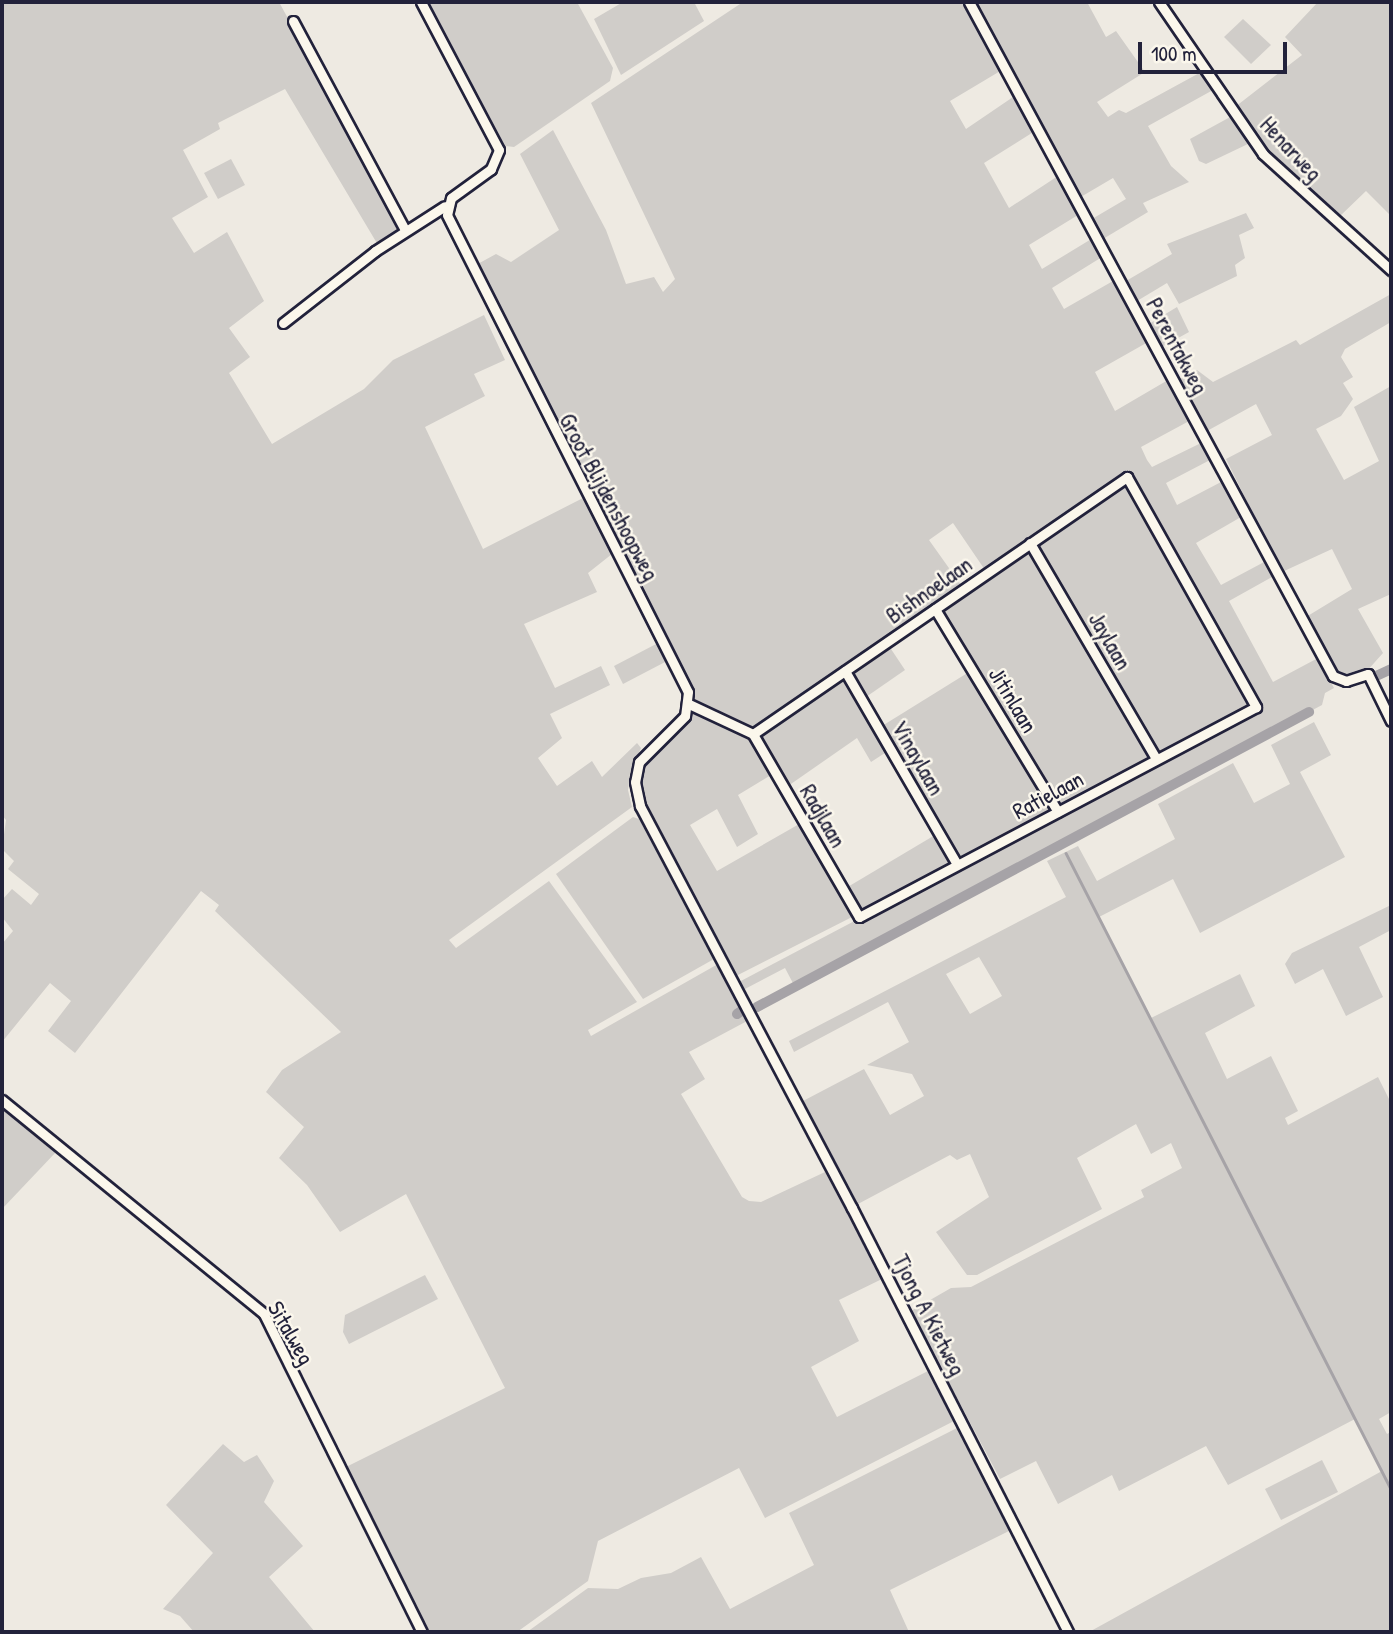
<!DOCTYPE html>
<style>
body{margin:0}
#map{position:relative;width:1393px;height:1634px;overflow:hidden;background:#eeeae2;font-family:"Patrick Hand",sans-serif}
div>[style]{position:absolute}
.green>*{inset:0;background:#d0cdc9}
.stream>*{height:2.5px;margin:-1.25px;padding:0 1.25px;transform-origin:1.25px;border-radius:1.25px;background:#a6a3a7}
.canal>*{height:10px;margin:-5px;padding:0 5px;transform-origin:5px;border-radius:5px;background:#a6a3a7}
.roads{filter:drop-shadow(2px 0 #22223b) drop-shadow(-2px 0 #22223b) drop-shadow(0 2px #22223b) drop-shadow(0 -2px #22223b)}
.street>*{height:9px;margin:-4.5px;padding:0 4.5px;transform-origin:4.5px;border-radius:4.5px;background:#fbf7ec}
span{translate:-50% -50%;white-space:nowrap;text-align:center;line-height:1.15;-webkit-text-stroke:5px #fbf7ec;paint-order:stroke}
.street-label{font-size:23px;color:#22223b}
.frame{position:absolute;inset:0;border:4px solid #22223b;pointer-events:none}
.scale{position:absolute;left:1138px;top:42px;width:149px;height:32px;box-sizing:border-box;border:4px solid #22223b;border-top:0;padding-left:9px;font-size:21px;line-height:24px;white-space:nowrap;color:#22223b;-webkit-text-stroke:5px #fbf7ec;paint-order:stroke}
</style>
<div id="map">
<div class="green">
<i style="clip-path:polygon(2px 2px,279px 2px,403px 229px,378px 245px,285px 89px,218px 123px,220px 129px,183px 150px,208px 197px,172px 218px,194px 253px,227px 232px,264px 301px,229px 328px,250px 357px,229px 373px,272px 444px,364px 389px,393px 360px,484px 315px,505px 360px,474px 374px,485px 396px,425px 427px,483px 549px,583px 498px,612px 554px,588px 573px,597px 592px,524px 624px,555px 688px,601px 666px,610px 685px,550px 714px,562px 738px,538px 758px,557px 786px,592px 761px,602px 777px,637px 743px,641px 748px,630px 773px,628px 790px,632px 807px,449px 940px,456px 948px,549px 881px,637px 1002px,588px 1030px,591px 1036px,718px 964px,749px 1020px,689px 1052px,705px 1079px,681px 1094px,742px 1197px,749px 1201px,761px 1202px,825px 1172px,882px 1279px,839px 1300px,859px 1341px,811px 1367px,837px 1417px,928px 1371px,954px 1421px,765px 1518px,739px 1468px,598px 1541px,588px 1581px,517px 1632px,426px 1632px,346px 1467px,505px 1388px,406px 1194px,340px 1232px,307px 1185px,279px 1158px,304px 1127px,266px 1092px,282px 1070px,341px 1032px,215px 911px,219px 905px,201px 891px,75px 1053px,48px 1031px,71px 1001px,50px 983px,2px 1042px,2px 944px,13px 931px,2px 917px,2px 900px,12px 889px,31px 905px,39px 894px,8px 869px,14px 861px,2px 849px,6px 820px,2px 815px)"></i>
<i style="clip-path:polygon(429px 2px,577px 2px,613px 68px,610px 81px,514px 147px,505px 146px)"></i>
<i style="clip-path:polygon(623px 2px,694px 2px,704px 21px,621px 75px,594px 19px)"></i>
<i style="clip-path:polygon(743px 2px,964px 2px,1002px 70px,950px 101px,966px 129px,1016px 95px,1035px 131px,984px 163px,1009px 208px,1058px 176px,1078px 215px,1029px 245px,1042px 269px,1093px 238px,1102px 257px,1052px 288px,1064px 309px,1113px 281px,1148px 342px,1095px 372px,1115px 411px,1168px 380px,1191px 420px,1141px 447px,1147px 460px,1152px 467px,1201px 443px,1210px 460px,1166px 483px,1177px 505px,1223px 481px,1241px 517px,1196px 543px,1221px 585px,1266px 561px,1274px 576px,1229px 601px,1273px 682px,1318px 658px,1334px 688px,1325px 693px,1322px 705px,795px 987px,785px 968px,743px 990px,739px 982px,1260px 707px,1129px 472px,985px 570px,953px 523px,929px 540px,961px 585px,752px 730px,694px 700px,692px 686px,474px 266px,496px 254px,511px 262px,559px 230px,520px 154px,553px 130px,606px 230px,626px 284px,654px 277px,663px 292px,675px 279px,591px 103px)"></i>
<i style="clip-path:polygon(975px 2px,1087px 2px,1106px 37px,1116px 31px,1145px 72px,1097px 102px,1108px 117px,1119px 110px,1126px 113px,1203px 71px,1213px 90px,1148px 126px,1171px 166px,1189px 182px,1143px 203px,1148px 212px,1103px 239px,1092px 219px,1126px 199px,1113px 178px,1079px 198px)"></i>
<i style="clip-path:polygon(1318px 2px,1391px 2px,1391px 216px,1366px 191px,1338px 218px,1264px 153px,1235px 107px,1302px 55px,1285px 37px)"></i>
<i style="clip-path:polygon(1243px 19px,1271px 45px,1251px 64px,1224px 37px)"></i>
<i style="clip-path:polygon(1232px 116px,1250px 143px,1206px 164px,1199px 161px,1190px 139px)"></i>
<i style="clip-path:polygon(231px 159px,245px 185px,218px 199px,204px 173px)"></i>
<i style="clip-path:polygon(1246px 213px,1254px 228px,1239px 235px,1245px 258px,1235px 265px,1237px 276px,1179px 304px,1167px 283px,1137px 301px,1126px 281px,1172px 254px,1167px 244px)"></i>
<i style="clip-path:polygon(1391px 294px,1391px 322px,1345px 349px,1341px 357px,1353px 377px,1343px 383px,1353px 399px,1341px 416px,1316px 429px,1344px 480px,1379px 461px,1354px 407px,1391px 386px,1391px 594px,1358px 609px,1383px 653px,1366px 672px,1349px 679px,1337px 676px,1306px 617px,1352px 589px,1332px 549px,1282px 572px,1226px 459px,1272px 435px,1256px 404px,1207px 431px,1180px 379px,1197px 370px,1213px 382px,1296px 340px,1300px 345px)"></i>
<i style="clip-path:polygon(1177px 307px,1189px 332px,1162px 347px,1149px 324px)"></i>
<i style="clip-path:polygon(1126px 481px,1252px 706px,1157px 754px,1034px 543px)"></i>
<i style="clip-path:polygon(1029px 547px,1150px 758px,1059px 807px,941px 609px)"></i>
<i style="clip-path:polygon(658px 643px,667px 661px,623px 684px,614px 666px)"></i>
<i style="clip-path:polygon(889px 646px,905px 670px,866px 697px,850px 673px)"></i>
<i style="clip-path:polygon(969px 672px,1053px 811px,959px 860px,882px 726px)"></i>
<i style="clip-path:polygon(843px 676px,888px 751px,871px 762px,857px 738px,788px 786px,758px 736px)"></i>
<i style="clip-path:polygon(690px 709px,748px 737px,771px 775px,738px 795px,758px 834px,737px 847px,717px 809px,690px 825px,717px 871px,801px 823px,854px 916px,736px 976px,645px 810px,638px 779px,642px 765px,687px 718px)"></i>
<i style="clip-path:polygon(evenodd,1314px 722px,1331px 755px,1300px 772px,1345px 857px,1200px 933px,1173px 879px,1099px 917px,1151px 1018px,1240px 974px,1255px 1006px,1205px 1033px,1227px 1079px,1271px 1056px,1298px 1111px,1285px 1118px,1288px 1125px,1378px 1077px,1391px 1103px,1391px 1412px,1379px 1419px,1387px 1434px,1391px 1432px,1391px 1632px,1089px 1632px,1382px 1471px,1355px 1419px,1228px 1485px,1206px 1446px,1119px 1491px,1112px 1475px,1058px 1504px,1036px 1461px,1000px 1479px,911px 1311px,951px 1288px,971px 1287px,1144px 1197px,1141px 1190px,1182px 1168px,1171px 1143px,1151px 1154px,1136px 1124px,1077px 1158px,1102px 1209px,977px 1275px,967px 1275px,936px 1232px,989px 1197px,970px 1154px,957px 1160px,950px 1155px,858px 1204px,803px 1101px,864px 1069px,890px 1115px,924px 1096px,912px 1074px,867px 1065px,909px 1042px,888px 1002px,794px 1052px,789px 1041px,1066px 897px,1047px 861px,1078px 846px,1097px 881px,1175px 839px,1158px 804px,1233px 763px,1254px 803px,1290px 784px,1271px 745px,1314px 722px,979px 957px,1002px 996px,970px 1014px,946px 974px,979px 957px)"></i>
<i style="clip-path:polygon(633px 817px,639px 819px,714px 959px,643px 999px,556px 874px)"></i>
<i style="clip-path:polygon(935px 835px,951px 863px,860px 913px,846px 888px)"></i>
<i style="clip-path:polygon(1391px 905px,1391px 930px,1359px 947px,1383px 997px,1346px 1016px,1323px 969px,1295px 984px,1285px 964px,1292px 953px)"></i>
<i style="clip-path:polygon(2px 1108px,56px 1152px,2px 1209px)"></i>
<i style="clip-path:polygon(425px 1275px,438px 1299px,349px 1344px,343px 1332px,345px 1315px)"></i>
<i style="clip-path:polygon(957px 1428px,1011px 1530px,890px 1590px,909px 1632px,527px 1632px,588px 1588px,618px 1589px,641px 1578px,671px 1573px,701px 1557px,730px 1609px,814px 1565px,789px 1513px)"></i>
<i style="clip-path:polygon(223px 1444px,244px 1462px,257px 1455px,274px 1481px,264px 1502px,303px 1546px,269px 1577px,315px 1632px,194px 1632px,180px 1616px,163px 1609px,213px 1553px,166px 1505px)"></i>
<i style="clip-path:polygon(1322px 1460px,1338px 1492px,1281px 1520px,1265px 1489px)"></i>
</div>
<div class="stream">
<i style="left:1066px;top:853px;width:714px;rotate:62.93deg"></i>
</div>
<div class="canal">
<i style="left:1374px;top:677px;width:19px;rotate:-25deg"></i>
<i style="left:757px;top:1007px;width:626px;rotate:-28.12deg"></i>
<i style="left:737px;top:1014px;width:4px;rotate:-34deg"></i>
</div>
<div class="roads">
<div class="street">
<i style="left:421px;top:2px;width:167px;rotate:62.2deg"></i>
<i style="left:499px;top:150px;width:21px;rotate:113deg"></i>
<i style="left:491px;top:169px;width:49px;rotate:144.1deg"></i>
<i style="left:451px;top:198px;width:17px;rotate:103deg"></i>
<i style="left:447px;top:215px;width:534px;rotate:63.2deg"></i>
<i style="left:688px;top:692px;width:24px;rotate:97deg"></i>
<i style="left:685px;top:716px;width:65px;rotate:135deg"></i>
<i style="left:639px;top:762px;width:20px;rotate:101deg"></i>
<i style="left:635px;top:782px;width:25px;rotate:78deg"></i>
<i style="left:640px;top:806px;width:454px;rotate:62.2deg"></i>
<i style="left:852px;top:1208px;width:476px;rotate:63deg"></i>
<i style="left:969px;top:2px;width:766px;rotate:61.63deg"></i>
<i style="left:1333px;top:676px;width:14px;rotate:21deg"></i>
<i style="left:1346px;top:681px;width:23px;rotate:-18deg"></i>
<i style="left:1368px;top:674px;width:52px;rotate:63.9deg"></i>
<i style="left:1159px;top:2px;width:184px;rotate:55.6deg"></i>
<i style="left:1263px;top:154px;width:173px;rotate:42.2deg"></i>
<i style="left:293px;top:21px;width:237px;rotate:61.8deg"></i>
<i style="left:283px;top:323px;width:117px;rotate:-38deg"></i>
<i style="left:375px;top:251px;width:83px;rotate:-32.7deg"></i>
<i style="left:1127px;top:477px;width:264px;rotate:60.7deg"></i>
<i style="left:1256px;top:707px;width:449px;rotate:152.1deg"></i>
<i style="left:859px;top:917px;width:211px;rotate:-120.1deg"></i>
<i style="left:753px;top:734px;width:454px;rotate:-34.5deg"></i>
<i style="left:1030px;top:543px;width:250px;rotate:59.7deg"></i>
<i style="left:935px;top:609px;width:237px;rotate:58.8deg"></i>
<i style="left:845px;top:671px;width:223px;rotate:59.9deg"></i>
<i style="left:689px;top:704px;width:71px;rotate:25.1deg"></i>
<i style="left:2px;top:1100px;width:338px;rotate:39.2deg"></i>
<i style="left:264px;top:1314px;width:355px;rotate:63.6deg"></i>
</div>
</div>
<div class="street-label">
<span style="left:1291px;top:149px;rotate:47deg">Henarweg</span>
<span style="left:1177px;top:346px;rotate:62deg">Perentakweg</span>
<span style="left:609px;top:497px;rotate:62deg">Groot Blijdenshoopweg</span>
<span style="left:929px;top:590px;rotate:-35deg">Bishnoelaan</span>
<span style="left:1110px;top:641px;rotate:60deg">Jaylaan</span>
<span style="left:1013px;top:700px;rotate:59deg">Jitinlaan</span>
<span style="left:918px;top:758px;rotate:60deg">Vinaylaan</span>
<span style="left:1048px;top:795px;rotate:-28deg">Ratielaan</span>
<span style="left:823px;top:816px;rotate:60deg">Radjlaan</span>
<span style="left:929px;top:1315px;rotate:63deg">Tjong A Kietweg</span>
<span style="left:291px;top:1333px;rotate:60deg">Sitalweg</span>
</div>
<div class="frame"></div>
<div class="scale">100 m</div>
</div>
